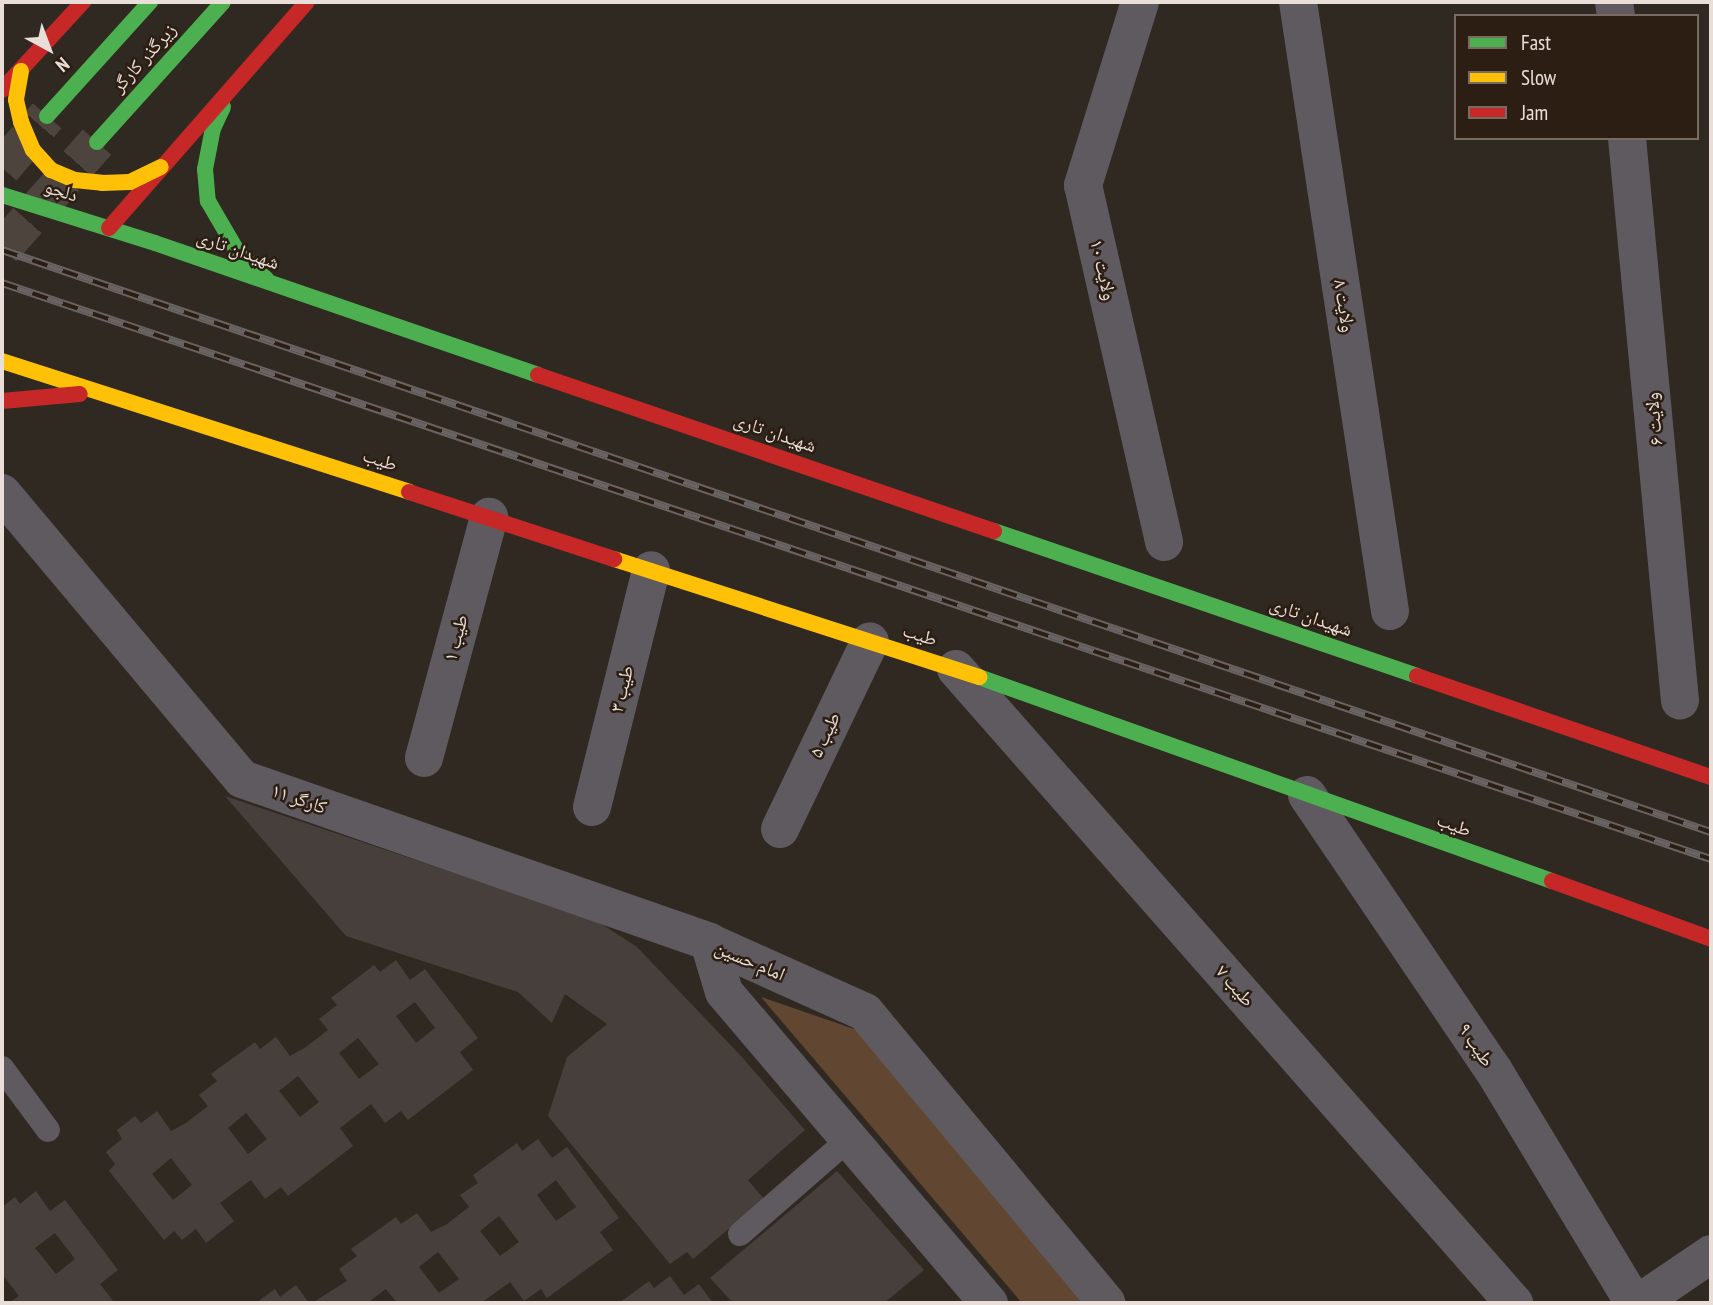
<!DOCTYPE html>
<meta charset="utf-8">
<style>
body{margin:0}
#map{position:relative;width:1713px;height:1305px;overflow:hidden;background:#302922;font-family:"PT Sans Narrow","Noto Naskh Arabic",sans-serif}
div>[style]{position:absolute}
.green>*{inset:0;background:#614731}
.building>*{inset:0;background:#473f3c}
.secondary-tunnel>*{height:38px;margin-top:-19px;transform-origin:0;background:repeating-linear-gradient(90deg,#4c443d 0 38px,transparent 0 57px)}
.lane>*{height:24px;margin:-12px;padding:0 12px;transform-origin:12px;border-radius:12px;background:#5f5a5f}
.street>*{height:38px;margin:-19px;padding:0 19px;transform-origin:19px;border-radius:19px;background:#5f5a5f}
.fast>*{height:16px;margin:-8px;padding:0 8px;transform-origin:8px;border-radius:8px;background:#4caf50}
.slow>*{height:16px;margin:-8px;padding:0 8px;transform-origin:8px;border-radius:8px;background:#ffc107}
.jam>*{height:16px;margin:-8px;padding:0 8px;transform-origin:8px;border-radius:8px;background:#c62828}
.rail>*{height:8px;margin-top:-4px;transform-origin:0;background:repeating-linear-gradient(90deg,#2c1e13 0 16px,#696463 0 32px);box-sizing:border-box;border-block:2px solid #696463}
.slow-bridge>*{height:16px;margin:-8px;padding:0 8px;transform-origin:8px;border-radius:8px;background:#ffc107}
span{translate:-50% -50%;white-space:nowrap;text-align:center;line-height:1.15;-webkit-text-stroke:5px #2c1e13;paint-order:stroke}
.street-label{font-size:19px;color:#e9dfd8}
.frame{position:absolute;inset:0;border:4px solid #e9dfd8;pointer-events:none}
.legend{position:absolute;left:1454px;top:14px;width:245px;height:126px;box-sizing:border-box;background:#2c1e13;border:2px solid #786b62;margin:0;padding:9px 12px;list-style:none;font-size:21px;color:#e9dfd8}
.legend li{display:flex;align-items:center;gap:14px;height:35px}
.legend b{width:35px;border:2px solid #786b62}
.north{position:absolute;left:14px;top:14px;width:70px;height:70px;-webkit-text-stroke:5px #2c1e13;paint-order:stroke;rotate:139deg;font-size:19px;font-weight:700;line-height:28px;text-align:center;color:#e9dfd8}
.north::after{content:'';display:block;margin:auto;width:24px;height:32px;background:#e9dfd8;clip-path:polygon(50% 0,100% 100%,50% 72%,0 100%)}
</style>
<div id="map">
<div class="green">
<i style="clip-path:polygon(761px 997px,857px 1030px,1088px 1303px,1022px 1303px)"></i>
</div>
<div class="building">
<i style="clip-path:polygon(225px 796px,597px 921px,637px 947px,741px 1056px,805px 1130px,748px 1180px,764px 1199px,693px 1259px,687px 1252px,670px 1264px,548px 1116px,567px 1057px,607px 1024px,565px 994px,552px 1023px,518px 992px,346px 936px)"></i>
<i style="clip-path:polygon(evenodd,396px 960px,410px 980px,425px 969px,478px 1038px,460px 1052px,473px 1070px,408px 1120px,401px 1111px,385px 1123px,371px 1104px,340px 1128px,353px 1146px,288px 1196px,281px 1187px,265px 1199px,251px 1180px,220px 1203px,234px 1221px,206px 1243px,196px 1229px,182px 1240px,174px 1231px,164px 1240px,109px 1171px,115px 1164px,106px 1152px,122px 1139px,117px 1130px,135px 1116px,141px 1123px,157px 1111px,171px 1131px,186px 1123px,208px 1106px,199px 1095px,217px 1081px,211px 1074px,255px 1042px,260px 1049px,276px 1037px,290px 1056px,306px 1047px,328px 1030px,319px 1019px,337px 1005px,331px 998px,374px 965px,380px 972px,396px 960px,415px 1002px,435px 1028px,416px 1043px,396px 1016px,415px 1002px,396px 960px,358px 1038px,379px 1064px,359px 1079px,339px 1053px,358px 1038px,396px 960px,298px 1076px,319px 1102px,300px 1117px,279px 1091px,298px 1076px,396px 960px,246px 1113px,267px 1139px,248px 1154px,228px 1128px,246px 1113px,396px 960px,171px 1158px,192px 1185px,173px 1200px,152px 1174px,171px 1158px)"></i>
<i style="clip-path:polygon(evenodd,538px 1139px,552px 1158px,567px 1147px,619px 1218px,600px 1232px,613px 1250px,547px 1298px,541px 1289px,524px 1301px,510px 1282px,481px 1303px,397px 1303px,386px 1289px,367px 1303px,312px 1303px,347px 1281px,339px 1269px,357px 1256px,351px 1249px,396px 1217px,401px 1224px,417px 1213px,431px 1232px,447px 1224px,469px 1207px,460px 1195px,478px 1183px,473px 1175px,517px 1143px,522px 1151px,538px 1139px,556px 1180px,576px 1207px,556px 1221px,537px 1195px,556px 1180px,538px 1139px,499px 1216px,519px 1242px,500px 1256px,480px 1231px,499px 1216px,538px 1139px,438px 1252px,459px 1279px,439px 1293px,419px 1267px,438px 1252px)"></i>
<i style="clip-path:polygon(837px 1171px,924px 1270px,884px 1303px,733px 1303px,710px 1278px)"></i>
<i style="clip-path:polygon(evenodd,36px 1191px,50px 1211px,65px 1200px,118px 1270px,100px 1284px,113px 1301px,111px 1303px,9px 1303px,19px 1296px,2px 1274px,2px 1207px,15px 1197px,20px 1204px,36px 1191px,55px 1233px,75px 1259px,56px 1274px,35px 1248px,55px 1233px)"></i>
<i style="clip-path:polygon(670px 1276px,684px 1295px,699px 1284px,713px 1303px,619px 1303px,649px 1281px,654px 1288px)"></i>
<i style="clip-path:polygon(296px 1285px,309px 1303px,256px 1303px,275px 1289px,280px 1297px)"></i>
</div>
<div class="secondary-tunnel">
<i style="left:2px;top:168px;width:69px;rotate:-49.1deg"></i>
<i style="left:2px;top:249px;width:143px;rotate:-48.4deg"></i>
</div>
<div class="lane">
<i style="left:2px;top:1068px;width:77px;rotate:53.4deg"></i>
<i style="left:740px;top:1234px;width:145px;rotate:-41.1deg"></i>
</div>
<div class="street">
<i style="left:1140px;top:2px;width:192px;rotate:107.3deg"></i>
<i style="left:1083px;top:185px;width:366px;rotate:77.2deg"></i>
<i style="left:1298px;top:2px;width:616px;rotate:81.41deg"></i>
<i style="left:1614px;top:2px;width:14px;rotate:82deg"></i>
<i style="left:1627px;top:138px;width:565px;rotate:84.62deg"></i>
<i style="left:2px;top:493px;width:373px;rotate:50deg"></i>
<i style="left:242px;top:779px;width:495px;rotate:19.2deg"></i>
<i style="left:709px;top:942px;width:171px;rotate:24.2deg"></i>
<i style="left:865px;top:1012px;width:378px;rotate:50.3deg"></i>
<i style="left:956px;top:669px;width:845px;rotate:48.65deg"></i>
<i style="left:424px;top:758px;width:250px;rotate:-74.9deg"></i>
<i style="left:1307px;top:795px;width:333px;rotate:55.9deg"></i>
<i style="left:1494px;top:1071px;width:271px;rotate:58.9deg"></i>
<i style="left:592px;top:807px;width:244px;rotate:-76deg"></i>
<i style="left:780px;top:829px;width:208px;rotate:-64.4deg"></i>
<i style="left:709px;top:942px;width:52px;rotate:73.3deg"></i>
<i style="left:724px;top:992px;width:409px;rotate:49.6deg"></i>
<i style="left:1639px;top:1303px;width:87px;rotate:-34.2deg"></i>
</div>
<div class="fast">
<i style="left:223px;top:107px;width:23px;rotate:115deg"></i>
<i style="left:213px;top:128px;width:42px;rotate:101deg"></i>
<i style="left:205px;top:169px;width:32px;rotate:85deg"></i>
<i style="left:208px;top:201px;width:64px;rotate:59.8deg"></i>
<i style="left:240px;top:256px;width:35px;rotate:41deg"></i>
<i style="left:47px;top:116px;width:154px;rotate:-47.9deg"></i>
<i style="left:97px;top:142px;width:188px;rotate:-48deg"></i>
<i style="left:2px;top:195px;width:160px;rotate:17.4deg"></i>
<i style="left:155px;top:243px;width:405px;rotate:19deg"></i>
<i style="left:994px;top:531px;width:447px;rotate:18.9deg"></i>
<i style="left:979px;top:677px;width:608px;rotate:19.6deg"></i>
</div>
<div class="slow">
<i style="left:2px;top:361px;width:428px;rotate:17.8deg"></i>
<i style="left:614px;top:559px;width:384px;rotate:17.9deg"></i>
</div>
<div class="jam">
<i style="left:2px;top:90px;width:120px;rotate:-47.4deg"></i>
<i style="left:109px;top:228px;width:300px;rotate:-48.8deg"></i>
<i style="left:538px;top:375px;width:482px;rotate:18.9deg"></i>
<i style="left:2px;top:401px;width:78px;rotate:-5.1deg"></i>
<i style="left:409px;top:492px;width:216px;rotate:18.1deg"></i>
<i style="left:1417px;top:676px;width:311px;rotate:19deg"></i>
<i style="left:1552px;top:881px;width:169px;rotate:20deg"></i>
</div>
<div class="rail">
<i style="left:2px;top:250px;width:1805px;rotate:18.81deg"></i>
<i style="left:2px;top:283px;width:1803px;rotate:18.63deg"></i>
</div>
<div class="slow-bridge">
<i style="left:21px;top:71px;width:29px;rotate:100deg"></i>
<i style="left:16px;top:100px;width:23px;rotate:77deg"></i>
<i style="left:21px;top:122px;width:30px;rotate:67deg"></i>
<i style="left:33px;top:150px;width:27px;rotate:48deg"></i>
<i style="left:51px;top:170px;width:26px;rotate:23deg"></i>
<i style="left:75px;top:180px;width:27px;rotate:6deg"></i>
<i style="left:102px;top:183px;width:28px;rotate:-2deg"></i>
<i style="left:130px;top:182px;width:34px;rotate:-26deg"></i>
</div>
<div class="street-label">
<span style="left:144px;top:58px;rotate:-48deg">زیرگذر کارگر</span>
<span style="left:61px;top:191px;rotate:17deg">دلجو</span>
<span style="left:238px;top:250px;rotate:19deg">شهیدان تاری</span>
<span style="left:1103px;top:270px;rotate:77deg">ولایت ۱۰</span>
<span style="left:1344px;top:306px;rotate:81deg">ولایت ۸</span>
<span style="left:1654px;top:419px;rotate:-95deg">ولایت ۶</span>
<span style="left:775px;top:433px;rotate:19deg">شهیدان تاری</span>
<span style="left:380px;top:460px;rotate:18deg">طیب</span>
<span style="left:1311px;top:617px;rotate:19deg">شهیدان تاری</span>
<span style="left:920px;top:635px;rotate:18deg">طیب</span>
<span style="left:456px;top:638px;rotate:-75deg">طیب ۱</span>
<span style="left:622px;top:689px;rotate:-76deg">طیب ۳</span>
<span style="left:825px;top:735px;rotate:-65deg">طیب ۵</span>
<span style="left:299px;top:799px;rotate:19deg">کارگر ۱۱</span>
<span style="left:1454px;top:825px;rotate:20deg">طیب</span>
<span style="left:750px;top:961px;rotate:23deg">امام حسین</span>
<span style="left:1235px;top:986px;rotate:49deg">طیب ۷</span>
<span style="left:1476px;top:1045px;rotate:56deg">طیب ۹</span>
</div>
<div class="frame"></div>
<ul class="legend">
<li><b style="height:9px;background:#4caf50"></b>Fast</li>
<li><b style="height:9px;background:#ffc107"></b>Slow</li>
<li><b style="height:9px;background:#c62828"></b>Jam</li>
</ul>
<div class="north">N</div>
</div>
